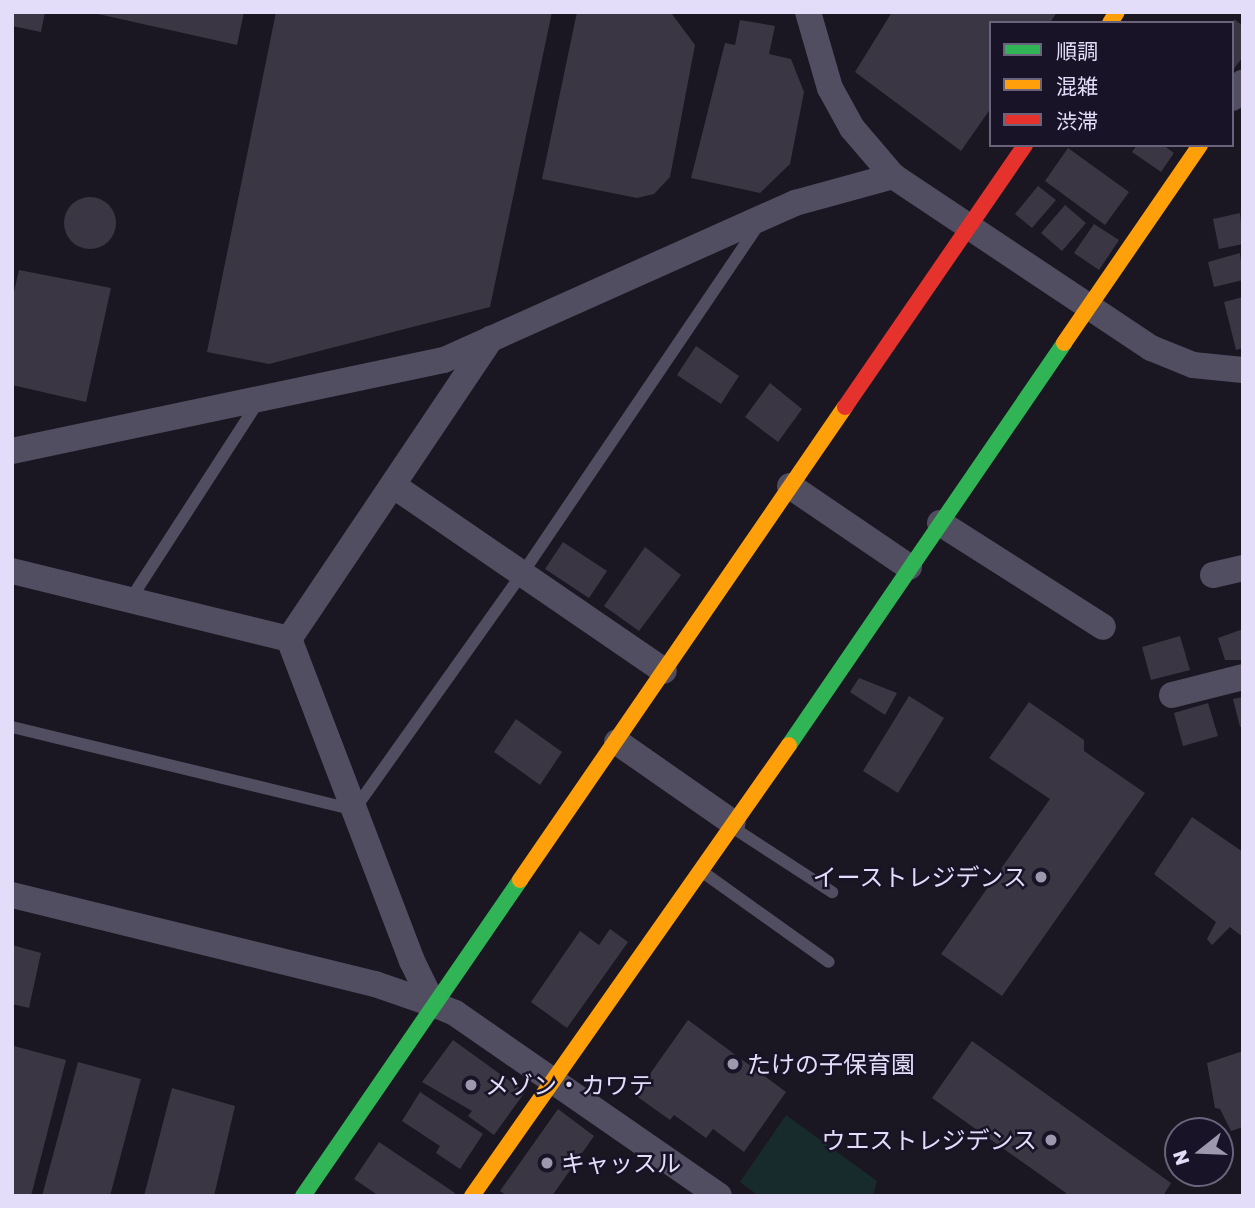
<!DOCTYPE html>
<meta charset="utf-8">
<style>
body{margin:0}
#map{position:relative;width:1255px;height:1208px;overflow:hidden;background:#1a1722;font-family:"Golos Text","Noto Sans JP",sans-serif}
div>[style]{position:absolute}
.green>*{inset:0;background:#172b2d}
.building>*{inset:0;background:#3a3643}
.round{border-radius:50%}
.lane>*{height:12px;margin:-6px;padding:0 6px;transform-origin:6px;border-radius:6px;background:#514e61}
.street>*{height:26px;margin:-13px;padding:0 13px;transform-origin:13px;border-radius:13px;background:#514e61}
.fast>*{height:16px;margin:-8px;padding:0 8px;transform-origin:8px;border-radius:8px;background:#30b455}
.slow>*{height:16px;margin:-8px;padding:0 8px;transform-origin:8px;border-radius:8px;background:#ff9f0a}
.jam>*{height:16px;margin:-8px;padding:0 8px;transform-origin:8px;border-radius:8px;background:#e5322d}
.dots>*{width:19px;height:19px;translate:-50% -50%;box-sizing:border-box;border:4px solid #181326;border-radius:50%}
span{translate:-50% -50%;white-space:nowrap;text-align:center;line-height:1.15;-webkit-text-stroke:5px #181326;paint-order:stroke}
.poi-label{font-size:24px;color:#e3ddfa}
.right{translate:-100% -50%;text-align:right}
.left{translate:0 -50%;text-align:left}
.frame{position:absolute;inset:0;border:14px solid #e3ddfa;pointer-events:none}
.legend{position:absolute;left:989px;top:21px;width:245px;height:126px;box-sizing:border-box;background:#181326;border:2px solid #69647b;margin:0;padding:9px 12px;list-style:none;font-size:21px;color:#e3ddfa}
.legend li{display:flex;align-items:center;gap:14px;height:35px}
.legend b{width:35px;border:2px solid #69647b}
.north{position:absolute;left:1164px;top:1117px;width:70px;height:70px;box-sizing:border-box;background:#181326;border:2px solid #69647b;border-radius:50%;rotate:252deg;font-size:19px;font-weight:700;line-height:28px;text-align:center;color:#e3ddfa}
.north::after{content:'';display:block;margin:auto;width:24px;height:32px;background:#9d98ae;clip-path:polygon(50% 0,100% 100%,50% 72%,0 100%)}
</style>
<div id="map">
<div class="green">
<i style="clip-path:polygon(786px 1115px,877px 1181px,873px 1196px,759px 1196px,740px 1182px)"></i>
</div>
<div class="building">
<i style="clip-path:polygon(12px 12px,45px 12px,41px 32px,12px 26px)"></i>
<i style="clip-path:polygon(89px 12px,244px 12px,237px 45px)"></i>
<i style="clip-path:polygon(276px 12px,552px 12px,490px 307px,269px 364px,207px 352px)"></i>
<i style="clip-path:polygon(577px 12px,672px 14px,695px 45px,670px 177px,654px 194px,637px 198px,542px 179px)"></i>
<i style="clip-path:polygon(892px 12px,1057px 12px,1050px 23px,991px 23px,991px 108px,961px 151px,855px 72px)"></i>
<i style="clip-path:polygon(1234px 19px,1243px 26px,1243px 57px,1232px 71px)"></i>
<i style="clip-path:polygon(740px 20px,775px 26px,769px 54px,791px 59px,804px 92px,790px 164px,760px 193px,691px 178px,725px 43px,735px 45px)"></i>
<i style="clip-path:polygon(1137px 145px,1163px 145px,1174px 153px,1161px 172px,1132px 152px)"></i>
<i style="clip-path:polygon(1068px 148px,1129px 192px,1105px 225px,1045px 181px)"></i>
<i style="clip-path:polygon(1038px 186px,1056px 200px,1032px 228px,1015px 214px)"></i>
<i class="round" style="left:64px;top:197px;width:52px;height:52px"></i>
<i style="clip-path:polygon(1065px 205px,1086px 223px,1062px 251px,1041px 233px)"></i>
<i style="clip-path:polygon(1240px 213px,1243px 244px,1219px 249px,1213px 219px)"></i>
<i style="clip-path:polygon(1094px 224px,1119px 240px,1099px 270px,1074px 253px)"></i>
<i style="clip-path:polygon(1240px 253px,1243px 280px,1214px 287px,1208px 262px)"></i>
<i style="clip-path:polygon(19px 270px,111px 288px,86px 402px,12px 385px,12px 300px)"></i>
<i style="clip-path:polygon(1243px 297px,1243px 348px,1236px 350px,1224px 302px)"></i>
<i style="clip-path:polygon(696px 346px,739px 376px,721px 404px,677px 375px)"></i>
<i style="clip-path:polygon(770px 383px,802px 409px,778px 442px,745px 417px)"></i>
<i style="clip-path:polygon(563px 542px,607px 571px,589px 598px,545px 569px)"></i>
<i style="clip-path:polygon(645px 547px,681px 575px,639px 631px,604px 606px)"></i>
<i style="clip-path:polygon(1243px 629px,1243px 660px,1225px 660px,1218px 638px)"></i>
<i style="clip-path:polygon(1180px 636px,1190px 670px,1151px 680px,1142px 647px)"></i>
<i style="clip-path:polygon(859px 678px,897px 693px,885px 715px,850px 692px)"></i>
<i style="clip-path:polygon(909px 696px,944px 718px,898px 793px,863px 771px)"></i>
<i style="clip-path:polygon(1243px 697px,1243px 726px,1240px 727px,1233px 699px)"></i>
<i style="clip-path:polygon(1029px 702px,1084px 740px,1084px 751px,1145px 793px,1002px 996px,941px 954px,1050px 799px,989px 758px)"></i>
<i style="clip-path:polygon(1208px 703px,1218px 736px,1183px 746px,1174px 713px)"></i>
<i style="clip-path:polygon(516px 719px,562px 752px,540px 785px,494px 752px)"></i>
<i style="clip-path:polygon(1192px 817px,1243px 852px,1243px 937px,1230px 927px,1212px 945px,1207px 939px,1216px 922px,1154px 874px)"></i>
<i style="clip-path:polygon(610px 929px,628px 942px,567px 1028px,531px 1002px,580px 931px,599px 945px)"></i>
<i style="clip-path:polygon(12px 945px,41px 953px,29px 1008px,12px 1004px)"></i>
<i style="clip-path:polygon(688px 1020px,786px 1092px,744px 1152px,713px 1129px,706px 1138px,674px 1115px,670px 1120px,635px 1095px)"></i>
<i style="clip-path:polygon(453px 1040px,525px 1092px,494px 1135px,468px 1116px,472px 1111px,422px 1082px)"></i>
<i style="clip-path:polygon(972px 1041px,1171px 1183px,1163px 1196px,1063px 1196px,1066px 1193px,932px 1098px)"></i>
<i style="clip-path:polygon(14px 1046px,66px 1060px,31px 1196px,12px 1195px)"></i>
<i style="clip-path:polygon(1243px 1051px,1243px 1127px,1231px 1131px,1220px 1109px,1215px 1108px,1207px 1063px)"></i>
<i style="clip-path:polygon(78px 1062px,141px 1079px,110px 1196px,42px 1196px)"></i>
<i style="clip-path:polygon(172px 1088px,235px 1106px,214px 1196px,144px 1196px)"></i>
<i style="clip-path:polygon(420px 1092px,483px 1134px,460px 1169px,436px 1153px,440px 1146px,402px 1121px)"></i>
<i style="clip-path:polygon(558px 1109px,594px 1136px,552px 1196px,507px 1196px,500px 1191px)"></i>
<i style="clip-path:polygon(379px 1142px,455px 1193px,453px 1196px,379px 1196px,354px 1179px)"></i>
</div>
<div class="lane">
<i style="left:130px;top:600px;width:236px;rotate:-57.1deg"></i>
<i style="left:12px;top:727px;width:352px;rotate:13.6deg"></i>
<i style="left:354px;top:810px;width:290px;rotate:-54.6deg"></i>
<i style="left:522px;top:574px;width:423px;rotate:-55.9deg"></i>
<i style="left:735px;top:829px;width:116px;rotate:33deg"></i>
<i style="left:704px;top:873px;width:153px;rotate:35.5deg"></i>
</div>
<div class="street">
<i style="left:808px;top:12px;width:79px;rotate:73.9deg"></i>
<i style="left:830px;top:88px;width:46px;rotate:61.2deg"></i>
<i style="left:852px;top:128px;width:63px;rotate:49.5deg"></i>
<i style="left:893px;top:176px;width:310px;rotate:33.7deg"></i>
<i style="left:1151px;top:348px;width:45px;rotate:22deg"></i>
<i style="left:1193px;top:365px;width:50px;rotate:5.7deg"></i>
<i style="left:1232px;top:98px;width:19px;rotate:-55deg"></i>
<i style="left:12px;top:451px;width:441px;rotate:-11.9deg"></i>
<i style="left:444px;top:360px;width:385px;rotate:-24.1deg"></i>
<i style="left:795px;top:203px;width:102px;rotate:-15.4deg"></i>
<i style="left:394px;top:486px;width:327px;rotate:34.4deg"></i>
<i style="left:790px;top:486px;width:144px;rotate:34.2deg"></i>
<i style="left:940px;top:523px;width:193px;rotate:32.5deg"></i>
<i style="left:12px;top:571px;width:285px;rotate:13.8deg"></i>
<i style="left:1213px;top:575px;width:31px;rotate:-13deg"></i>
<i style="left:1172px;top:695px;width:73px;rotate:-14.2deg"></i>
<i style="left:617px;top:742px;width:141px;rotate:34.9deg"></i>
<i style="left:12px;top:895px;width:374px;rotate:13.8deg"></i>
<i style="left:375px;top:984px;width:61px;rotate:19deg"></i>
<i style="left:433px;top:1004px;width:24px;rotate:22deg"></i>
<i style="left:455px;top:1013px;width:321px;rotate:34.7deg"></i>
<i style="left:433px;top:1004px;width:48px;rotate:-116deg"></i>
<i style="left:412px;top:961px;width:345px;rotate:-110.9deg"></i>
<i style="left:289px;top:639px;width:362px;rotate:-56.1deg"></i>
</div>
<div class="fast">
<i style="left:789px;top:745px;width:487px;rotate:-55.6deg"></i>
<i style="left:303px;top:1196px;width:383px;rotate:-55.5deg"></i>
</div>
<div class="slow">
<i style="left:1110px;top:23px;width:13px;rotate:-58deg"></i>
<i style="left:1064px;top:343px;width:240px;rotate:-55.5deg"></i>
<i style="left:520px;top:880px;width:574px;rotate:-55.51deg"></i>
<i style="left:472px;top:1196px;width:551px;rotate:-54.9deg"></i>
</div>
<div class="jam">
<i style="left:845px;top:407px;width:318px;rotate:-55.5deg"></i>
</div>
<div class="dots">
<i style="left:1041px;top:877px;background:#9d98ae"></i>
<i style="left:733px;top:1064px;background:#9d98ae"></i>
<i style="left:471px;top:1085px;background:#9d98ae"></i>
<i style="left:1051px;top:1140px;background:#9d98ae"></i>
<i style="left:547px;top:1163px;background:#9d98ae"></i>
</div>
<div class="poi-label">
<span class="right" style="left:1027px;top:877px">イーストレジデンス</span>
<span class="left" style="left:747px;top:1064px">たけの子保育園</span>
<span class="left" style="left:485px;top:1085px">メゾン・カワテ</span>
<span class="right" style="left:1037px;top:1140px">ウエストレジデンス</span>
<span class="left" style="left:561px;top:1163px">キャッスル</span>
</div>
<div class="frame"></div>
<ul class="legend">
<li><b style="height:9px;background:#30b455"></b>順調</li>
<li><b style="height:9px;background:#ff9f0a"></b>混雑</li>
<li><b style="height:9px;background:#e5322d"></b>渋滞</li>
</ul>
<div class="north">N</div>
</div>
